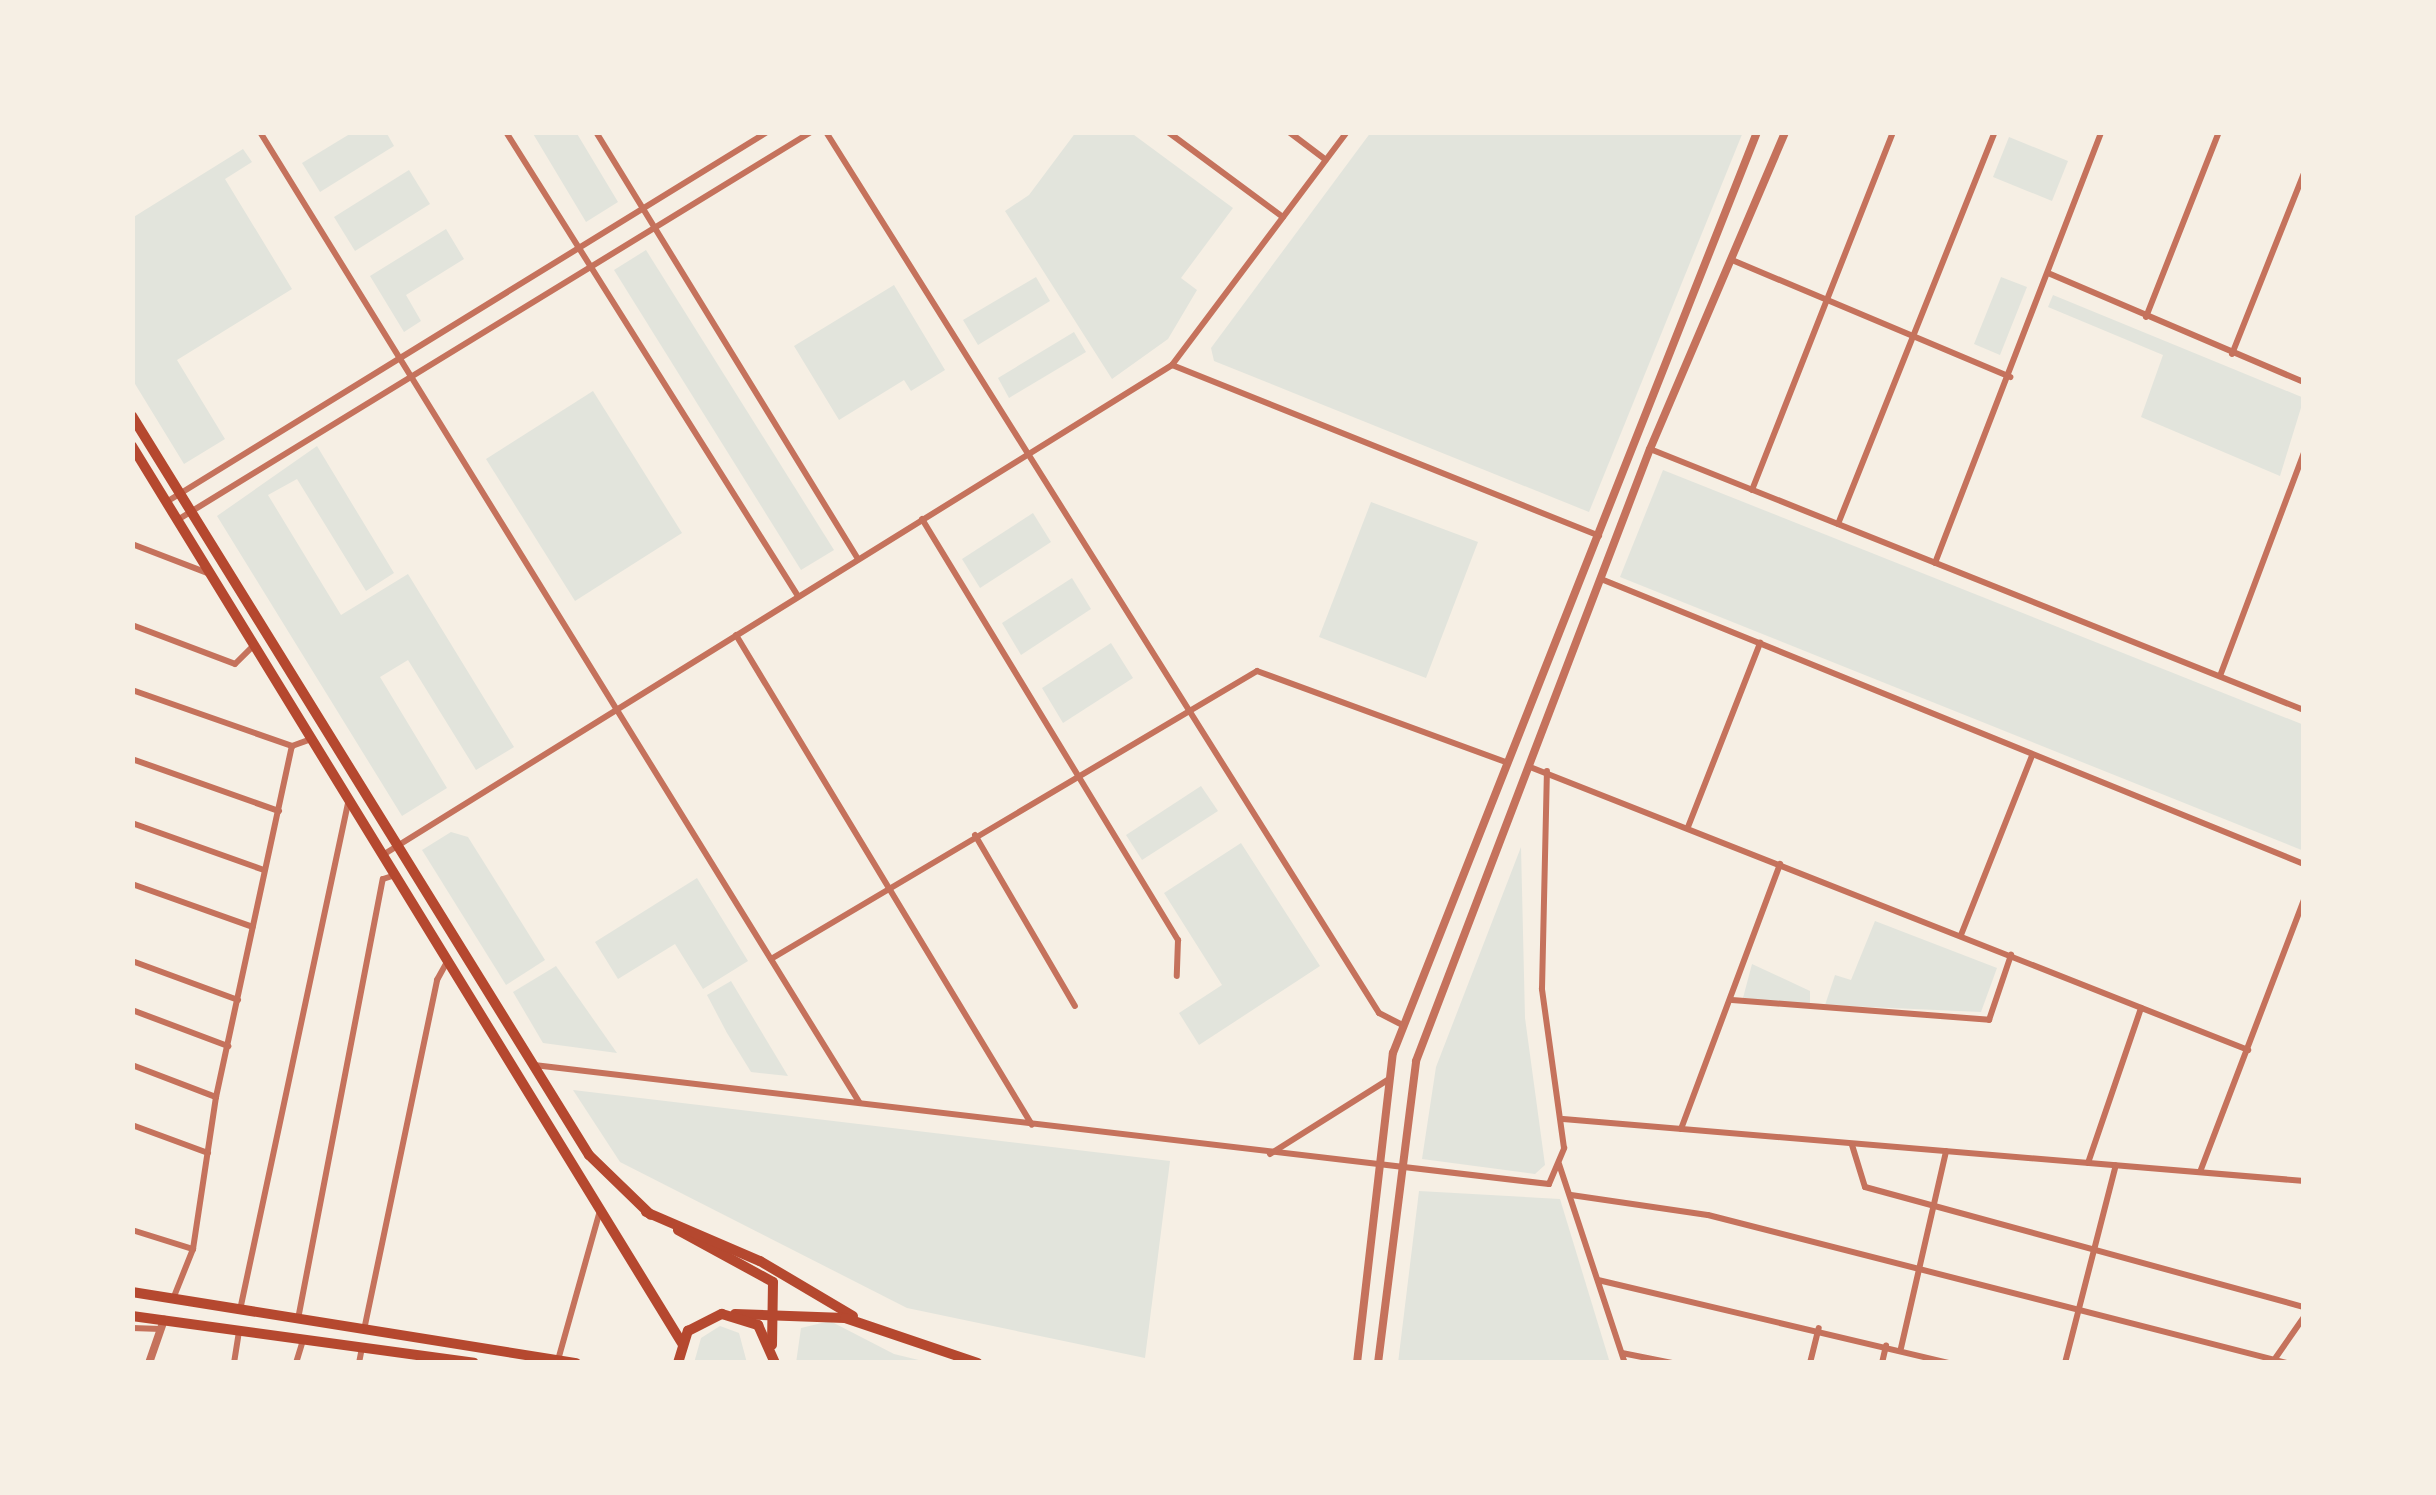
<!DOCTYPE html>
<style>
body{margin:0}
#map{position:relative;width:2436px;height:1495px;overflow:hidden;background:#f6efe4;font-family:"DM Sans",sans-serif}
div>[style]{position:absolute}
.green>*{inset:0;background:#e2e4dc}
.minor>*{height:6px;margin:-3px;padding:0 3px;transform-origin:3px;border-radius:3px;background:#c5725c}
.tertiary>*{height:8px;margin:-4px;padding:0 4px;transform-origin:4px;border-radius:4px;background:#c5725c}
.primary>*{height:10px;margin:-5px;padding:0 5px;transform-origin:5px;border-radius:5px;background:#b5482f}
.trunk>*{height:10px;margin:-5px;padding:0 5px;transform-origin:5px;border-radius:5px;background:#b5482f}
span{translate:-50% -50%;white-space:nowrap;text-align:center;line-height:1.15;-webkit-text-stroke:12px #f6efe4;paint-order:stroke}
.frame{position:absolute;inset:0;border:135px solid #f6efe4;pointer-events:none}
</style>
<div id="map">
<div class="green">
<i style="clip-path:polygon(353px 132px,386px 132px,394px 146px,320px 192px,302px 163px)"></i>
<i style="clip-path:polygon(532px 132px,576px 132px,618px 202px,586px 222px)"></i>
<i style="clip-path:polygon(1076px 132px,1130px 132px,1233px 208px,1181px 278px,1197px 290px,1168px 339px,1112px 379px,1005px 211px,1029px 195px)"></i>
<i style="clip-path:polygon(1371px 132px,1743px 132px,1589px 512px,1214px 361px,1211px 348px)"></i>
<i style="clip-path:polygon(2009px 137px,2068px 161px,2052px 201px,1993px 177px)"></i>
<i style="clip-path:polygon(243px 149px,252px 162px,225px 179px,292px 289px,177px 360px,225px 439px,184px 464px,132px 379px,132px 218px)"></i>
<i style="clip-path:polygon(409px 170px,430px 204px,355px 251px,334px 217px)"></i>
<i style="clip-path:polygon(446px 229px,464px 259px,406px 295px,421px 321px,404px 332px,370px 276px)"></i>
<i style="clip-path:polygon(646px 250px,834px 550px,801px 570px,614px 270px)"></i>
<i style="clip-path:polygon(1036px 277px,1050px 301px,978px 345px,963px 320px)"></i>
<i style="clip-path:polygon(2001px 277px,2027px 287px,2000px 355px,1974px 344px)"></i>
<i style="clip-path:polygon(894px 285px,945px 370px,911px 391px,904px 380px,839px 420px,794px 346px)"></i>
<i style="clip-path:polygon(2053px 295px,2304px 398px,2280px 476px,2141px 417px,2163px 355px,2048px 307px)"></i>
<i style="clip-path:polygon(1074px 332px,1086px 352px,1009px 398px,998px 378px)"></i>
<i style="clip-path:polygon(593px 391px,682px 533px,575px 601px,486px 459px)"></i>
<i style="clip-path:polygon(317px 446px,394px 573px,366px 591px,297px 479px,268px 495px,341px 615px,408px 574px,514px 747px,476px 770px,408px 660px,380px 677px,447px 788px,402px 816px,217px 516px)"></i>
<i style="clip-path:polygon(1663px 470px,2304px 725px,2304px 851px,1620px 577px)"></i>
<i style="clip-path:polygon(1371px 502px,1478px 542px,1426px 678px,1319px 637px)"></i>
<i style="clip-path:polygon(1033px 513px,1051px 542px,980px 588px,962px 559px)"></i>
<i style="clip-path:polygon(1072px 578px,1091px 609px,1021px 655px,1002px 623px)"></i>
<i style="clip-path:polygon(1111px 643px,1133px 678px,1063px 723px,1042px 688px)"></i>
<i style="clip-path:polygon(1201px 786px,1218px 811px,1142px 860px,1126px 835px)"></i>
<i style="clip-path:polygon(451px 832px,468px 837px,545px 960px,506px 985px,422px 850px)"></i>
<i style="clip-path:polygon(1241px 843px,1320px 966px,1199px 1045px,1179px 1013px,1222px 985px,1164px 893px)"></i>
<i style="clip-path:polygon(1521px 847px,1525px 1018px,1545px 1165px,1535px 1174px,1422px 1159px,1436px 1067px)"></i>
<i style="clip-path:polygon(697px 878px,748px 961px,703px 989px,675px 944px,618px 979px,595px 942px)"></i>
<i style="clip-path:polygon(1875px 921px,1997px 968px,1981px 1012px,1825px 1005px,1835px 975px,1851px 980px)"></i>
<i style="clip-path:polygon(1752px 964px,1810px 991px,1810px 1005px,1743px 998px)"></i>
<i style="clip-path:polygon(556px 966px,617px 1053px,543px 1043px,513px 992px)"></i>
<i style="clip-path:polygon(731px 981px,788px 1076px,751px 1072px,727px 1033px,707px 995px)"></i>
<i style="clip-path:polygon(573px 1090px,1170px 1161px,1145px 1358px,907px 1308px,620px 1162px)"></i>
<i style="clip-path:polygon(1419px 1191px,1560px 1199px,1610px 1363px,1398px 1363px)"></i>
<i style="clip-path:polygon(830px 1321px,894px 1354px,931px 1363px,796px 1363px,801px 1328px)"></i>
<i style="clip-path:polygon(720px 1326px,739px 1333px,747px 1363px,694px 1363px,701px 1338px)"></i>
</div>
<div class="minor">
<i style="left:260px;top:132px;width:1140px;rotate:58.3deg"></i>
<i style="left:506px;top:132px;width:548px;rotate:57.82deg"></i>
<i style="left:596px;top:132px;width:501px;rotate:58.47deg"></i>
<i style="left:826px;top:132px;width:1040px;rotate:57.88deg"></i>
<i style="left:1379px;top:1013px;width:28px;rotate:27deg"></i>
<i style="left:1168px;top:132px;width:143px;rotate:36.5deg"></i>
<i style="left:1289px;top:132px;width:46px;rotate:37.1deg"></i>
<i style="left:1732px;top:260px;width:302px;rotate:22.8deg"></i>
<i style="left:2048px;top:273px;width:278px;rotate:23.1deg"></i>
<i style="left:2146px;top:317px;width:199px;rotate:-68.5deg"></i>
<i style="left:2232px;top:354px;width:195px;rotate:-68.3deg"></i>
<i style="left:1172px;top:365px;width:460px;rotate:21.8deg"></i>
<i style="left:1650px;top:449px;width:704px;rotate:21.76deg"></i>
<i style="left:1752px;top:490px;width:385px;rotate:-68.5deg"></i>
<i style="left:168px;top:501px;width:704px;rotate:-31.63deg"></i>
<i style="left:179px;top:519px;width:741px;rotate:-31.48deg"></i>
<i style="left:922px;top:519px;width:493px;rotate:58.7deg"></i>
<i style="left:1178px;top:940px;width:36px;rotate:92deg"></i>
<i style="left:1838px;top:524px;width:422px;rotate:-68.2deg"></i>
<i style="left:132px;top:544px;width:84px;rotate:21deg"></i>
<i style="left:1935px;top:563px;width:462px;rotate:-68.9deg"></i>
<i style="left:1601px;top:579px;width:759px;rotate:22.07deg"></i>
<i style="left:132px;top:625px;width:110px;rotate:20.7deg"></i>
<i style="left:235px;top:664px;width:24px;rotate:-45deg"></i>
<i style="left:736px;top:635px;width:572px;rotate:58.86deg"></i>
<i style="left:2220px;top:676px;width:238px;rotate:-69.4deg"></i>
<i style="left:132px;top:690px;width:170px;rotate:19.3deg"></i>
<i style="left:292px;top:746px;width:20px;rotate:-20deg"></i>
<i style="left:132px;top:759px;width:156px;rotate:19.5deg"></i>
<i style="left:1530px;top:767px;width:772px;rotate:21.51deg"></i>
<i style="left:132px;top:823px;width:140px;rotate:19.6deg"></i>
<i style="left:1688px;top:827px;width:198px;rotate:-68.6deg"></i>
<i style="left:975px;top:835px;width:198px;rotate:59.7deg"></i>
<i style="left:386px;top:853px;width:925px;rotate:-31.83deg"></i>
<i style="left:1172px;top:365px;width:291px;rotate:-53.1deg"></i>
<i style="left:132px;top:884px;width:128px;rotate:19.6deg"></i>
<i style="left:1961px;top:935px;width:193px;rotate:-68.4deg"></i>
<i style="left:771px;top:959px;width:565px;rotate:-30.65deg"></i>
<i style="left:1257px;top:671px;width:267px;rotate:20.1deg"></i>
<i style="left:132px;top:961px;width:113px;rotate:20.2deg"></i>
<i style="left:1732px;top:1000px;width:258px;rotate:4.4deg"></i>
<i style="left:1989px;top:1020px;width:69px;rotate:-71.3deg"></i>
<i style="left:132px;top:1010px;width:103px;rotate:20.6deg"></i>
<i style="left:132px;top:1065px;width:90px;rotate:20.9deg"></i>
<i style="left:534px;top:1065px;width:1022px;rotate:6.69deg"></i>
<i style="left:1549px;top:1184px;width:39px;rotate:-67deg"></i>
<i style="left:1564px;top:1148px;width:161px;rotate:-97.9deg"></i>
<i style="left:1542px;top:989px;width:218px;rotate:-88.7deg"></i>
<i style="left:1563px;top:1119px;width:744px;rotate:4.78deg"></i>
<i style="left:132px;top:1125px;width:81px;rotate:20.2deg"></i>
<i style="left:1681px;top:1129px;width:283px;rotate:-69.5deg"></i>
<i style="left:1852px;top:1145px;width:44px;rotate:72.8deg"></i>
<i style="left:1865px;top:1187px;width:455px;rotate:15.3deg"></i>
<i style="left:1270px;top:1154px;width:141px;rotate:-32.2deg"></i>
<i style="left:2088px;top:1163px;width:164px;rotate:-71.1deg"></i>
<i style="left:1559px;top:1164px;width:210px;rotate:71.7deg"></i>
<i style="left:2200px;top:1172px;width:291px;rotate:-69.1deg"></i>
<i style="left:1571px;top:1195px;width:138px;rotate:8.3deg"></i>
<i style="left:1708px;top:1215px;width:598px;rotate:14.34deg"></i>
<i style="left:132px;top:1230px;width:64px;rotate:17.3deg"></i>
<i style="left:1598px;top:1280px;width:360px;rotate:13.3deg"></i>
<i style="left:173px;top:1299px;width:54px;rotate:-68.2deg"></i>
<i style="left:193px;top:1249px;width:154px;rotate:-81.4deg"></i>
<i style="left:216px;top:1097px;width:359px;rotate:-77.8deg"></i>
<i style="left:240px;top:1310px;width:518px;rotate:-77.97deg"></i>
<i style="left:298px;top:1319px;width:448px;rotate:-79.1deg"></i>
<i style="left:383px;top:879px;width:13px;rotate:-18deg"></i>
<i style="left:132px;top:1328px;width:29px;rotate:2deg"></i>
<i style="left:364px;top:1330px;width:358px;rotate:-78.2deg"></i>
<i style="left:437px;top:980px;width:23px;rotate:-61deg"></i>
<i style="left:1901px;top:1348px;width:202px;rotate:-77.1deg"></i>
<i style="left:1622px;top:1353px;width:51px;rotate:11.3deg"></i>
<i style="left:558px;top:1360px;width:155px;rotate:-74.3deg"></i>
<i style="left:234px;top:1363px;width:32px;rotate:-81deg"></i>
<i style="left:296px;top:1363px;width:24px;rotate:-73deg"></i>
<i style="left:359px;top:1363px;width:15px;rotate:-79deg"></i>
<i style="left:1810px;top:1363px;width:36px;rotate:-76deg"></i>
<i style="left:1882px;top:1363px;width:18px;rotate:-77deg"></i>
<i style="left:2065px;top:1363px;width:204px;rotate:-75.6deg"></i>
<i style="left:2272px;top:1363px;width:56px;rotate:-55.2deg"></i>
</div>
<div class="tertiary">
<i style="left:149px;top:1363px;width:46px;rotate:-70.8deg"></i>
<i style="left:1357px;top:1363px;width:312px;rotate:-83.4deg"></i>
<i style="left:1393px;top:1053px;width:990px;rotate:-68.43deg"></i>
<i style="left:1378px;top:1363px;width:304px;rotate:-82.8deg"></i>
<i style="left:1416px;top:1061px;width:655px;rotate:-69.08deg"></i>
<i style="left:1650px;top:449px;width:345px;rotate:-66.9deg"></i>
</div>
<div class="primary">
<i style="left:132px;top:416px;width:869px;rotate:58.27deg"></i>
<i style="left:589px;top:1155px;width:86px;rotate:44.1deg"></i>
<i style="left:132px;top:446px;width:1052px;rotate:58.49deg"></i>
<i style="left:678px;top:1230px;width:108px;rotate:28.7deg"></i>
<i style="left:773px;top:1282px;width:63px;rotate:90.9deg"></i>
</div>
<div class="trunk">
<i style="left:646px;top:1212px;width:124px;rotate:23.3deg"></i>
<i style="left:760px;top:1261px;width:108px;rotate:30.6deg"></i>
<i style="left:132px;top:1292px;width:450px;rotate:9.1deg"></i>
<i style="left:735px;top:1314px;width:110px;rotate:2.1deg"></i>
<i style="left:845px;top:1318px;width:140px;rotate:18.7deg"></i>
<i style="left:132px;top:1316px;width:345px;rotate:7.8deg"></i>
<i style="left:678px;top:1363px;width:34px;rotate:-73deg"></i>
<i style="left:688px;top:1331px;width:38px;rotate:-27deg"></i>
<i style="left:722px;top:1314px;width:38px;rotate:17deg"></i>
<i style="left:758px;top:1325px;width:42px;rotate:65.9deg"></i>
</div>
<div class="frame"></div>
</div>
